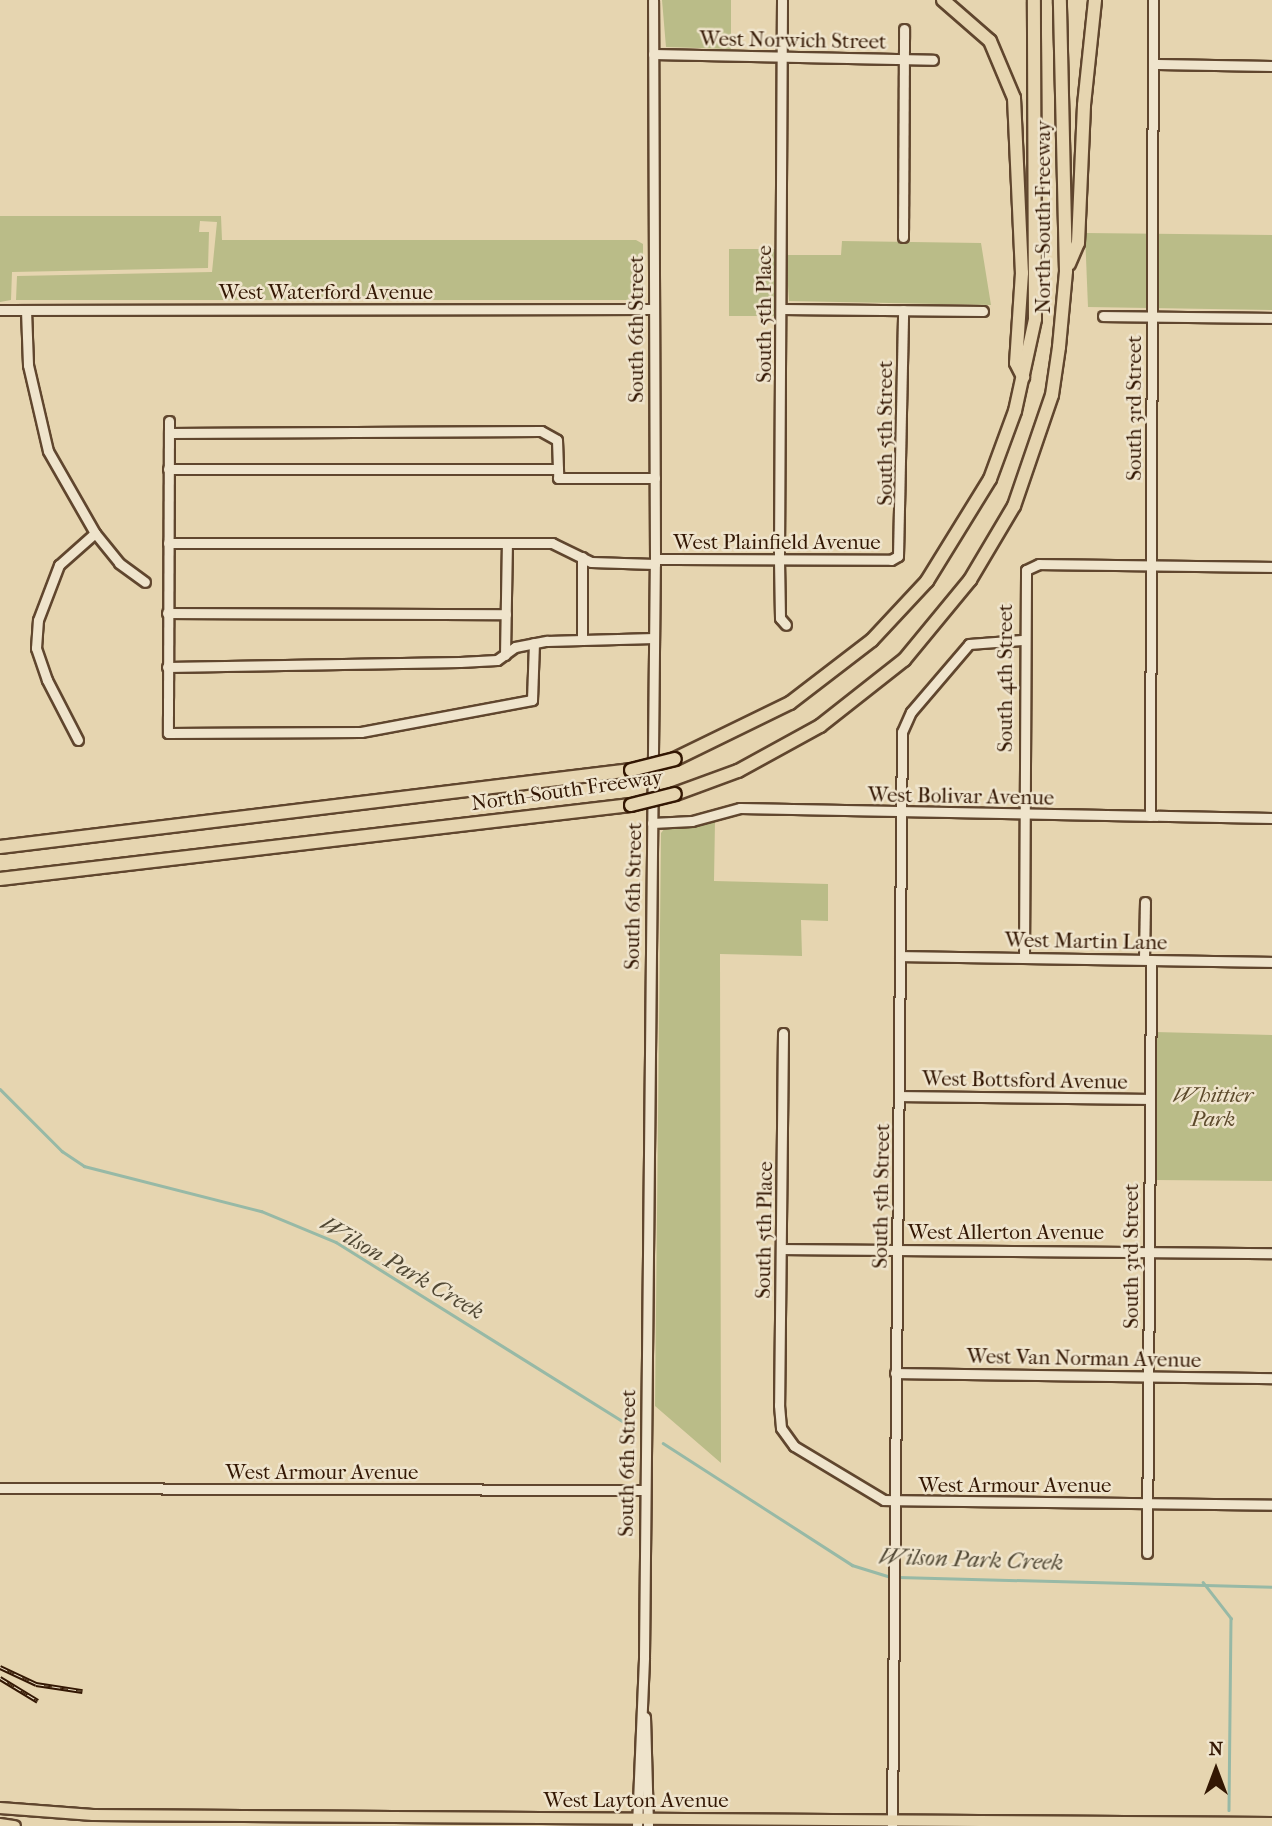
<!DOCTYPE html>
<style>
body{margin:0}
#map{position:relative;width:1272px;height:1826px;overflow:hidden;background:#e6d5b0;font-family:"IM FELL French Canon",serif}
div>[style]{position:absolute}
.green>*{inset:0;background:#babc88}
.stream>*{height:2.5px;margin:-1.25px;padding:0 1.25px;transform-origin:1.25px;border-radius:1.25px;background:#97b9a6}
.roads{filter:drop-shadow(2px 0 #60462e) drop-shadow(-2px 0 #60462e) drop-shadow(0 2px #60462e) drop-shadow(0 -2px #60462e)}
.minor>*{height:9px;margin:-4.5px;padding:0 4.5px;transform-origin:4.5px;border-radius:4.5px;background:#efe4cc}
.major>*{height:10px;margin:-5px;padding:0 5px;transform-origin:5px;border-radius:5px;background:#e6d5b0}
.highway>*{height:12px;margin:-6px;padding:0 6px;transform-origin:6px;border-radius:6px;background:#e6d5b0}
.rail>*{height:5px;margin-top:-2.5px;transform-origin:0;background:repeating-linear-gradient(90deg,#efe4cc 0 8px,#331703 0 16px);box-sizing:border-box;border-block:2px solid #331703}
.bridges{filter:drop-shadow(2px 0 #331703) drop-shadow(-2px 0 #331703) drop-shadow(0 2px #331703) drop-shadow(0 -2px #331703)}
.highway-bridge>*{height:12px;margin:-6px;padding:0 6px;transform-origin:6px;border-radius:6px;background:#e6d5b0}
span{translate:-50% -50%;white-space:nowrap;text-align:center;line-height:1.15;-webkit-text-stroke:5px #efe4cc;paint-order:stroke}
.street-label{font-size:21px;color:#331703}
.park-label{font-size:21px;color:#5c492b;font-style:italic}
.water-label{font-size:23px;color:#514834;font-style:italic}
.north{position:absolute;left:1181px;top:1735px;width:70px;height:70px;-webkit-text-stroke:5px #efe4cc;paint-order:stroke;rotate:0deg;font-size:19px;font-weight:700;line-height:28px;text-align:center;color:#331703}
.north::after{content:'';display:block;margin:auto;width:24px;height:32px;background:#331703;clip-path:polygon(50% 0,100% 100%,50% 72%,0 100%)}
</style>
<div id="map">
<div class="green">
<i style="clip-path:polygon(662px 0,731px 0,731px 49px,666px 47px)"></i>
<i style="clip-path:polygon(0 216px,221px 216px,222px 240px,636px 240px,643px 244px,643px 292px,635px 300px,16px 300px,17px 276px,212px 272px,217px 222px,200px 221px,199px 232px,209px 232px,208px 268px,12px 272px,11px 300px,0 302px)"></i>
<i style="clip-path:polygon(1085px 233px,1272px 235px,1272px 310px,1088px 307px)"></i>
<i style="clip-path:polygon(842px 241px,981px 243px,991px 305px,789px 301px,786px 255px,841px 255px)"></i>
<i style="clip-path:polygon(729px 249px,775px 249px,775px 316px,729px 316px)"></i>
<i style="clip-path:polygon(715px 821px,714px 881px,828px 884px,828px 921px,801px 920px,802px 956px,720px 954px,721px 1463px,655px 1406px,661px 833px,665px 828px)"></i>
<i style="clip-path:polygon(1155px 1032px,1272px 1035px,1272px 1181px,1154px 1180px)"></i>
</div>
<div class="stream">
<i style="left:0;top:1089px;width:88px;rotate:45deg"></i>
<i style="left:62px;top:1151px;width:27px;rotate:34deg"></i>
<i style="left:84px;top:1166px;width:183px;rotate:14.3deg"></i>
<i style="left:261px;top:1211px;width:81px;rotate:22.5deg"></i>
<i style="left:336px;top:1242px;width:349px;rotate:32deg"></i>
<i style="left:663px;top:1443px;width:225px;rotate:32.8deg"></i>
<i style="left:852px;top:1565px;width:41px;rotate:17.1deg"></i>
<i style="left:898px;top:1577px;width:374px;rotate:1.5deg"></i>
<i style="left:1203px;top:1582px;width:46px;rotate:52.1deg"></i>
<i style="left:1231px;top:1618px;width:192px;rotate:90.6deg"></i>
</div>
<div class="roads">
<div class="minor">
<i style="left:782px;top:0;width:560px;rotate:90.31deg"></i>
<i style="left:779px;top:560px;width:58px;rotate:89deg"></i>
<i style="left:780px;top:618px;width:9px;rotate:49deg"></i>
<i style="left:653px;top:54px;width:280px;rotate:1.2deg"></i>
<i style="left:1153px;top:64px;width:119px;rotate:1deg"></i>
<i style="left:903px;top:237px;width:208px;rotate:-89.7deg"></i>
<i style="left:782px;top:309px;width:201px;rotate:0.6deg"></i>
<i style="left:0;top:310px;width:652px;rotate:-0.09deg"></i>
<i style="left:26px;top:310px;width:55px;rotate:87.9deg"></i>
<i style="left:28px;top:365px;width:88px;rotate:76.9deg"></i>
<i style="left:48px;top:451px;width:95px;rotate:60.2deg"></i>
<i style="left:95px;top:533px;width:38px;rotate:51deg"></i>
<i style="left:119px;top:563px;width:32px;rotate:36deg"></i>
<i style="left:1103px;top:316px;width:169px;rotate:0.7deg"></i>
<i style="left:169px;top:421px;width:312px;rotate:90.2deg"></i>
<i style="left:168px;top:733px;width:193px;rotate:-0.3deg"></i>
<i style="left:361px;top:732px;width:174px;rotate:-10.6deg"></i>
<i style="left:532px;top:700px;width:57px;rotate:-88deg"></i>
<i style="left:169px;top:433px;width:372px;rotate:-0.3deg"></i>
<i style="left:541px;top:431px;width:18px;rotate:29deg"></i>
<i style="left:557px;top:440px;width:38px;rotate:88deg"></i>
<i style="left:558px;top:478px;width:97px"></i>
<i style="left:168px;top:469px;width:390px"></i>
<i style="left:168px;top:543px;width:384px"></i>
<i style="left:552px;top:543px;width:43px;rotate:26deg"></i>
<i style="left:591px;top:562px;width:64px;rotate:1.8deg"></i>
<i style="left:655px;top:559px;width:236px;rotate:0.2deg"></i>
<i style="left:891px;top:560px;width:8px;rotate:-30deg"></i>
<i style="left:898px;top:556px;width:246px;rotate:-88.8deg"></i>
<i style="left:167px;top:613px;width:339px;rotate:0.2deg"></i>
<i style="left:582px;top:640px;width:83px;rotate:-90deg"></i>
<i style="left:505px;top:655px;width:112px;rotate:-89deg"></i>
<i style="left:167px;top:667px;width:293px;rotate:-1deg"></i>
<i style="left:460px;top:662px;width:37px;rotate:-3deg"></i>
<i style="left:497px;top:660px;width:22px;rotate:-36deg"></i>
<i style="left:515px;top:647px;width:33px;rotate:-11deg"></i>
<i style="left:547px;top:641px;width:107px;rotate:-1.6deg"></i>
<i style="left:78px;top:740px;width:68px;rotate:-117.3deg"></i>
<i style="left:47px;top:680px;width:34px;rotate:-109deg"></i>
<i style="left:36px;top:648px;width:28px;rotate:-86deg"></i>
<i style="left:38px;top:620px;width:59px;rotate:-69.1deg"></i>
<i style="left:59px;top:565px;width:48px;rotate:-41.6deg"></i>
<i style="left:1150px;top:816px;width:816px;rotate:-89.79deg"></i>
<i style="left:652px;top:823px;width:40px;rotate:-2.9deg"></i>
<i style="left:692px;top:821px;width:50px;rotate:-15.2deg"></i>
<i style="left:740px;top:808px;width:532px;rotate:1.08deg"></i>
<i style="left:900px;top:956px;width:372px;rotate:0.9deg"></i>
<i style="left:1024px;top:958px;width:388px;rotate:-89.7deg"></i>
<i style="left:1026px;top:570px;width:14px;rotate:-25deg"></i>
<i style="left:1039px;top:564px;width:233px;rotate:0.7deg"></i>
<i style="left:1144px;top:959px;width:57px;rotate:-89deg"></i>
<i style="left:783px;top:1033px;width:372px;rotate:90.6deg"></i>
<i style="left:779px;top:1405px;width:23px;rotate:85deg"></i>
<i style="left:781px;top:1428px;width:22px;rotate:54deg"></i>
<i style="left:794px;top:1446px;width:105px;rotate:31deg"></i>
<i style="left:884px;top:1500px;width:388px;rotate:0.7deg"></i>
<i style="left:899px;top:1096px;width:250px;rotate:0.7deg"></i>
<i style="left:782px;top:1249px;width:490px;rotate:0.5deg"></i>
<i style="left:895px;top:1373px;width:377px;rotate:0.8deg"></i>
<i style="left:0;top:1488px;width:644px;rotate:0.18deg"></i>
<i style="left:1147px;top:1553px;width:593px;rotate:-89.61deg"></i>
<i style="left:645px;top:1717px;width:109px;rotate:88.4deg"></i>
<i style="left:637px;top:1826px;width:169px;rotate:-87.6deg"></i>
<i style="left:644px;top:1657px;width:1098px;rotate:-89.43deg"></i>
<i style="left:655px;top:559px;width:559px;rotate:-90.2deg"></i>
<i style="left:892px;top:1826px;width:1094px;rotate:-89.48deg"></i>
<i style="left:902px;top:732px;width:22px;rotate:-66deg"></i>
<i style="left:911px;top:712px;width:89px;rotate:-49.5deg"></i>
<i style="left:969px;top:644px;width:53px;rotate:-4.3deg"></i>
</div>
<div class="major">
<i style="left:0;top:1808px;width:93px;rotate:4.3deg"></i>
<i style="left:93px;top:1815px;width:1179px;rotate:0.39deg"></i>
<i style="left:0;top:1824px;width:15px;rotate:8deg"></i>
</div>
<div class="highway">
<i style="left:943px;top:0;width:62px;rotate:41.1deg"></i>
<i style="left:990px;top:41px;width:62px;rotate:67.2deg"></i>
<i style="left:1014px;top:98px;width:175px;rotate:87.4deg"></i>
<i style="left:1022px;top:273px;width:90px;rotate:93.8deg"></i>
<i style="left:1016px;top:363px;width:16px;rotate:63deg"></i>
<i style="left:1069px;top:264px;width:23px;rotate:-67deg"></i>
<i style="left:1078px;top:243px;width:138px;rotate:-87.5deg"></i>
<i style="left:1084px;top:105px;width:106px;rotate:-84deg"></i>
<i style="left:675px;top:759px;width:128px;rotate:-26deg"></i>
<i style="left:790px;top:703px;width:103px;rotate:-37.5deg"></i>
<i style="left:872px;top:640px;width:81px;rotate:-47deg"></i>
<i style="left:927px;top:581px;width:120px;rotate:-58.3deg"></i>
<i style="left:990px;top:479px;width:72px;rotate:-69.8deg"></i>
<i style="left:1015px;top:411px;width:94px;rotate:-77.7deg"></i>
<i style="left:1035px;top:319px;width:319px;rotate:-90.2deg"></i>
<i style="left:675px;top:794px;width:67px;rotate:-20.1deg"></i>
<i style="left:738px;top:771px;width:94px;rotate:-28.8deg"></i>
<i style="left:820px;top:726px;width:107px;rotate:-38.2deg"></i>
<i style="left:904px;top:660px;width:104px;rotate:-50.5deg"></i>
<i style="left:970px;top:580px;width:86px;rotate:-59.3deg"></i>
<i style="left:1014px;top:506px;width:117px;rotate:-71.1deg"></i>
<i style="left:1052px;top:395px;width:49px;rotate:-81.7deg"></i>
<i style="left:1059px;top:347px;width:76px;rotate:-84.7deg"></i>
<i style="left:1066px;top:271px;width:271px;rotate:-91.3deg"></i>
<i style="left:0;top:847px;width:636px;rotate:-6.96deg"></i>
<i style="left:0;top:879px;width:635px;rotate:-6.69deg"></i>
</div>
</div>
<div class="rail">
<i style="left:0;top:1667px;width:40px;rotate:25deg"></i>
<i style="left:36px;top:1684px;width:47px;rotate:8.7deg"></i>
<i style="left:0;top:1678px;width:44px;rotate:31.2deg"></i>
</div>
<div class="bridges">
<div class="highway-bridge">
<i style="left:631px;top:770px;width:45px;rotate:-14deg"></i>
<i style="left:631px;top:805px;width:45px;rotate:-14deg"></i>
</div>
</div>
<div class="street-label">
<span style="left:793px;top:40px;rotate:1deg">West Norwich Street</span>
<span style="left:1043px;top:217px;rotate:-90deg">North-South Freeway</span>
<span style="left:326px;top:292px">West Waterford Avenue</span>
<span style="left:764px;top:314px;rotate:-90deg">South 5th Place</span>
<span style="left:636px;top:329px;rotate:-90deg">South 6th Street</span>
<span style="left:1134px;top:408px;rotate:-90deg">South 3rd Street</span>
<span style="left:885px;top:433px;rotate:-90deg">South 5th Street</span>
<span style="left:777px;top:542px">West Plainfield Avenue</span>
<span style="left:1005px;top:678px;rotate:-90deg">South 4th Street</span>
<span style="left:567px;top:790px;rotate:-8deg">North-South Freeway</span>
<span style="left:961px;top:796px;rotate:1deg">West Bolivar Avenue</span>
<span style="left:633px;top:896px;rotate:-89deg">South 6th Street</span>
<span style="left:1086px;top:941px;rotate:1deg">West Martin Lane</span>
<span style="left:1025px;top:1080px;rotate:1deg">West Bottsford Avenue</span>
<span style="left:881px;top:1196px;rotate:-89deg">South 5th Street</span>
<span style="left:764px;top:1230px;rotate:-89deg">South 5th Place</span>
<span style="left:1006px;top:1232px">West Allerton Avenue</span>
<span style="left:1131px;top:1256px;rotate:-90deg">South 3rd Street</span>
<span style="left:1084px;top:1358px;rotate:1deg">West Van Norman Avenue</span>
<span style="left:627px;top:1463px;rotate:-89deg">South 6th Street</span>
<span style="left:322px;top:1472px">West Armour Avenue</span>
<span style="left:1015px;top:1485px">West Armour Avenue</span>
<span style="left:636px;top:1800px">West Layton Avenue</span>
</div>
<div class="park-label">
<span style="left:1213px;top:1107px">Whittier<br>Park</span>
</div>
<div class="water-label">
<span style="left:402px;top:1268px;rotate:30deg">Wilson Park Creek</span>
<span style="left:971px;top:1560px;rotate:2deg">Wilson Park Creek</span>
</div>
<div class="north">N</div>
</div>
